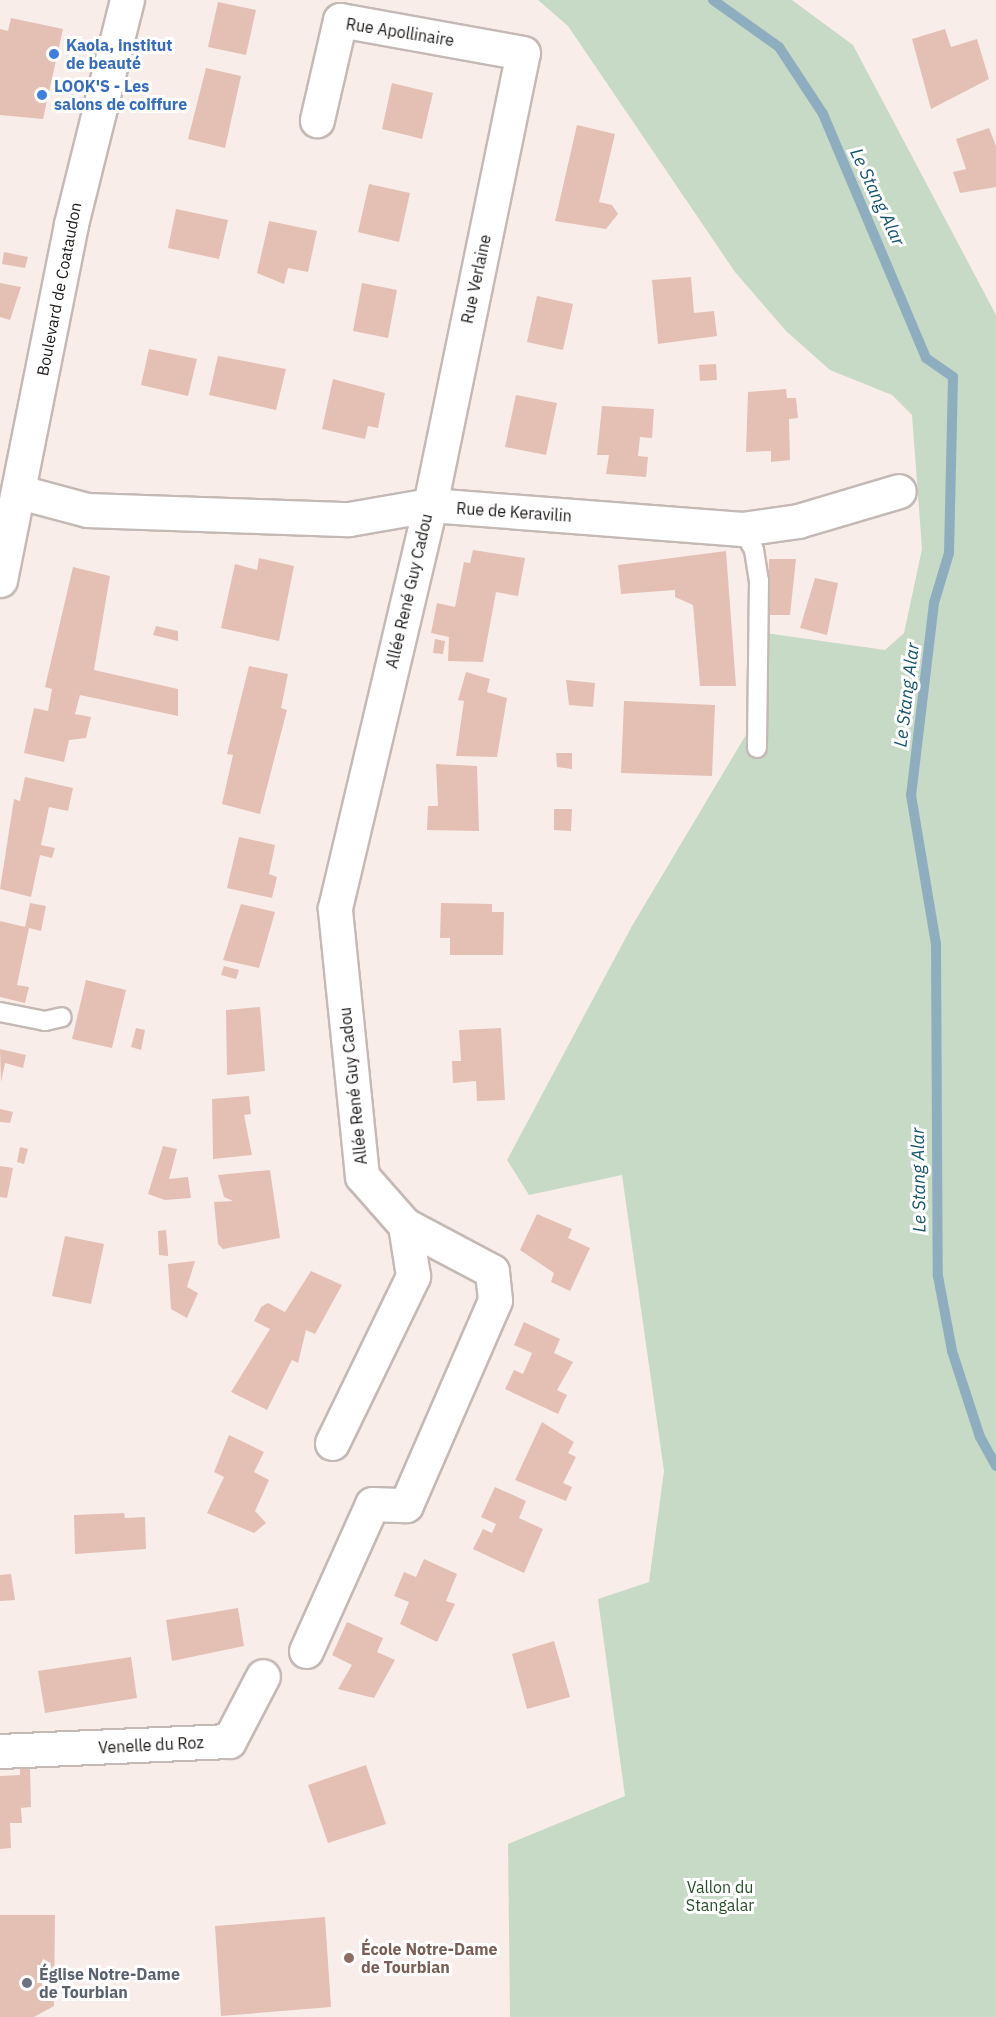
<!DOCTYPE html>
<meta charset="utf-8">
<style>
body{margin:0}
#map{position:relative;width:996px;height:2017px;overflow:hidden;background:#f9edea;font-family:"IBM Plex Sans",sans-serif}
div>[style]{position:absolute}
.green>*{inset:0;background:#c7dac6}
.stream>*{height:10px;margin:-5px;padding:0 5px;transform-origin:5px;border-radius:5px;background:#8eaec0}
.building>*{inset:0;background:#e4c0b4}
.roads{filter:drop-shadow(2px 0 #c4b9b5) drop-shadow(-2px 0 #c4b9b5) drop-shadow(0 2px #c4b9b5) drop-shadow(0 -2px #c4b9b5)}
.lane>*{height:18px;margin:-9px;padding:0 9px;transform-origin:9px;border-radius:9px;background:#fff}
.street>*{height:33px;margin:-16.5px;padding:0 16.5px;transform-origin:16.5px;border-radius:16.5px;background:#fff}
.secondary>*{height:33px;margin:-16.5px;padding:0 16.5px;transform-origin:16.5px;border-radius:16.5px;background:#fff}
.dots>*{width:16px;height:16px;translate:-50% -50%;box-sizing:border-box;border:3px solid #fff;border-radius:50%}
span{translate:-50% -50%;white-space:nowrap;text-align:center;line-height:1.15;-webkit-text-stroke:6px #fff;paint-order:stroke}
.street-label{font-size:16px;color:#1d1a18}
.shop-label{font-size:16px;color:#366cbe;font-weight:700}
.left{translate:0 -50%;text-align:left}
.park-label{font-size:16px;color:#294e2a}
.education-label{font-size:16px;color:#785e54;font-weight:700}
.worship-label{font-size:16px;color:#5b616d;font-weight:700}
.water-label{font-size:18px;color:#16536d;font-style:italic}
</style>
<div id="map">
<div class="green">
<i style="clip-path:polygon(538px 0,792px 0,853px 45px,996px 315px,996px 2017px,510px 2017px,508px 1844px,625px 1796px,598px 1599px,649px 1582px,664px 1471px,622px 1175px,529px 1195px,507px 1160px,632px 926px,750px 728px,751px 631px,885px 650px,904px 633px,922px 549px,912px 415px,892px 395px,830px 370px,786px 331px,735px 272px,568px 26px)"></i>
</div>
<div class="stream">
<i style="left:713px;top:0;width:81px;rotate:35.5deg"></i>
<i style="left:779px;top:47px;width:80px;rotate:56.7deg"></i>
<i style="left:823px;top:114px;width:265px;rotate:67.1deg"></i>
<i style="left:926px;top:358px;width:33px;rotate:35deg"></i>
<i style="left:953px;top:377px;width:176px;rotate:91.3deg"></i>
<i style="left:949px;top:553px;width:52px;rotate:106.7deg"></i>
<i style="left:934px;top:603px;width:193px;rotate:96.8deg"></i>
<i style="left:911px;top:795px;width:151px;rotate:80.5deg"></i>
<i style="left:936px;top:944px;width:332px;rotate:89.7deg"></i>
<i style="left:938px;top:1276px;width:76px;rotate:79.4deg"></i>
<i style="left:952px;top:1351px;width:90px;rotate:72deg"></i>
<i style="left:980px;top:1437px;width:33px;rotate:61deg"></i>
</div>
<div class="building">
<i style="clip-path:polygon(218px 2px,256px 10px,246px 55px,208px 47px)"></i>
<i style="clip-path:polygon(11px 18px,63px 29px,43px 119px,0 115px,0 29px,8px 31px)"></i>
<i style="clip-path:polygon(945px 29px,951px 47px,977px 39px,989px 79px,931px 109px,912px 39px)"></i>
<i style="clip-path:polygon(206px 68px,241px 76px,225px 148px,188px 139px)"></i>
<i style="clip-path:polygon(392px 83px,433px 93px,422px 139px,382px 129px)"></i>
<i style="clip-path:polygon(577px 125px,615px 134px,599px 202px,612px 205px,618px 214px,606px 229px,555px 221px)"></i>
<i style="clip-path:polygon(989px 128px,996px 146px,996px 187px,960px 193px,953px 172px,966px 169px,956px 139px)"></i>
<i style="clip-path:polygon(369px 184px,410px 193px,399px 242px,358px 232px)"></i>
<i style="clip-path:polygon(176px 209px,228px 220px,219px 259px,168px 248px)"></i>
<i style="clip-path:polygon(269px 221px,317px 231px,308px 272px,288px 268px,284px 284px,257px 273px)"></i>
<i style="clip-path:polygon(4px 252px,28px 257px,25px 268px,2px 264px)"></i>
<i style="clip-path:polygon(691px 277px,694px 313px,714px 311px,717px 336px,658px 344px,652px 280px)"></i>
<i style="clip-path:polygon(0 283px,21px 287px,10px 320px,0 317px)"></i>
<i style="clip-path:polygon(362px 283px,397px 290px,388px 338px,353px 331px)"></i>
<i style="clip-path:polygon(537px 296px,573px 304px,563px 350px,527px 342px)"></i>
<i style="clip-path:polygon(149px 349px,197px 359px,188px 396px,141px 385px)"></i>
<i style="clip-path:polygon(218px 356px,286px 369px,276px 410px,209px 395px)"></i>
<i style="clip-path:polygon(716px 364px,717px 380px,700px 381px,699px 365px)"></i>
<i style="clip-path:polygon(333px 379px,385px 393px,378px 428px,368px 426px,365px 439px,322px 429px)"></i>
<i style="clip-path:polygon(786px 389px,787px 398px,796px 398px,798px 418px,789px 419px,790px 460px,771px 462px,771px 451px,746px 452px,748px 392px)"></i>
<i style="clip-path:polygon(516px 395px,557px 403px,546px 455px,505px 447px)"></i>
<i style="clip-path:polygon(602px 406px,654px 409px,652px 438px,640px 437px,638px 456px,648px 457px,646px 477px,606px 474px,609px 455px,597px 455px)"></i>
<i style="clip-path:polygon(473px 550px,525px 558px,518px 596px,496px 592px,483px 662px,448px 661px,449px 637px,431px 633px,437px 603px,455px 607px,464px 562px,470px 563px)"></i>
<i style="clip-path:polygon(726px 551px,736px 686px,700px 686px,693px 605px,675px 597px,675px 590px,621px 594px,618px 565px)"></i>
<i style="clip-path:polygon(259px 558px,294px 566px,279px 641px,221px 628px,235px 564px,257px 570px)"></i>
<i style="clip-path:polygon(769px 559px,796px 559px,790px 615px,768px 615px)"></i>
<i style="clip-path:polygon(73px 567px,110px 576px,94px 670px,178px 689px,178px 716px,80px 695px,75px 714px,91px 717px,86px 738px,69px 740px,64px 762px,24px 753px,34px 708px,48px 711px,52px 689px,45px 687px)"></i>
<i style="clip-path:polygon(815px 578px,838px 583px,827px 635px,800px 628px)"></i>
<i style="clip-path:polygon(156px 626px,178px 631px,178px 641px,153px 635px)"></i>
<i style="clip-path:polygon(435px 639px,445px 641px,443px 654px,433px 653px)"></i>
<i style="clip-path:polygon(249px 666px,288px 674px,281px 708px,287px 710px,260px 814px,222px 804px,233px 755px,227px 754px)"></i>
<i style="clip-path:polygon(466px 672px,490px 679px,487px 692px,507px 698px,497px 757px,456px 756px,464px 701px,458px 700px)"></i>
<i style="clip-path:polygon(566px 680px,595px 683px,593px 707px,569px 705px)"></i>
<i style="clip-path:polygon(624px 701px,715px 705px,712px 776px,621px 773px)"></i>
<i style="clip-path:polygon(556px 753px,572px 753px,572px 769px,557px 767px)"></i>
<i style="clip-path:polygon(436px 764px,477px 766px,479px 831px,427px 830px,428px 806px,438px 806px)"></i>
<i style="clip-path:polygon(25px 777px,73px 788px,68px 811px,49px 807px,41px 845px,55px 848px,52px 858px,40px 855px,31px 897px,0 889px,14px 799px,20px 801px)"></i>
<i style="clip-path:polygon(554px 809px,572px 809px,571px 831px,554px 830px)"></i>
<i style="clip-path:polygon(239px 837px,275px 845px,269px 874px,277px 877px,272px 898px,227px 888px)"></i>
<i style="clip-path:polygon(30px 903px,46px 906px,41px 931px,29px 928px,17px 985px,29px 987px,25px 1003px,0 997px,0 921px,25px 927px)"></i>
<i style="clip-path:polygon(441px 903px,492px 904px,492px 912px,504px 912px,503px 955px,450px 955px,450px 938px,440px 938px)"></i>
<i style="clip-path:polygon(241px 904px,275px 912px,259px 968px,223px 960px)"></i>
<i style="clip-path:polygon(224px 966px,239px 970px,236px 979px,221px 975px)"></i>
<i style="clip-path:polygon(86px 980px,126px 990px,112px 1048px,72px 1039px)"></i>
<i style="clip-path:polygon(260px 1007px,265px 1071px,227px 1075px,226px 1010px)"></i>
<i style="clip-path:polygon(136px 1028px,145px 1030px,141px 1050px,131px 1047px)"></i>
<i style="clip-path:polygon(501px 1028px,505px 1100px,477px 1101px,476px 1081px,453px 1083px,452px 1061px,461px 1061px,459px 1030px)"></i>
<i style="clip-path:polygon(0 1049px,26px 1055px,23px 1068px,5px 1063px,1px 1082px)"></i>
<i style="clip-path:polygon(249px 1096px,251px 1114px,244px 1115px,252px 1155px,213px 1159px,212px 1099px)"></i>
<i style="clip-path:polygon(0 1109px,13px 1112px,10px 1123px,0 1122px)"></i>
<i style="clip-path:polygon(163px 1146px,177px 1149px,169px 1179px,188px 1177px,191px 1198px,165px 1200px,148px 1194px)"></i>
<i style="clip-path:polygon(20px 1147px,28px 1149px,24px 1164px,17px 1162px)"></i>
<i style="clip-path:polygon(0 1166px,13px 1168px,7px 1198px,0 1197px)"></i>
<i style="clip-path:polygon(270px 1170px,280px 1238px,223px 1249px,218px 1244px,214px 1202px,233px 1201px,224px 1197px,218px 1175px)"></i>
<i style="clip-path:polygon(537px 1214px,572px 1229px,568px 1238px,590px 1248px,570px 1291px,551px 1282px,554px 1273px,520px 1250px)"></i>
<i style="clip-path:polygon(166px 1230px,168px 1253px,168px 1256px,159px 1255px,158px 1231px)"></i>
<i style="clip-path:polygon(65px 1236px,104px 1244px,91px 1304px,52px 1296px)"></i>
<i style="clip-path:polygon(195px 1261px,187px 1287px,198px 1293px,187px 1318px,171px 1309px,168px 1264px)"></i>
<i style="clip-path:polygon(311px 1271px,342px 1285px,315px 1334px,306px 1330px,298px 1363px,292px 1360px,267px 1410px,231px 1392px,270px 1329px,254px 1321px,261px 1307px,268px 1303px,285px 1312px)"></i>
<i style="clip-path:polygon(524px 1322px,560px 1339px,554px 1353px,573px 1362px,557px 1390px,567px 1395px,558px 1414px,505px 1389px,514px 1370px,523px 1374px,532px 1353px,514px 1345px)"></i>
<i style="clip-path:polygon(542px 1422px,574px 1442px,568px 1453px,576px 1457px,563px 1483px,572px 1487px,566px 1501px,515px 1480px)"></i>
<i style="clip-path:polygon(229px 1435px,264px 1452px,254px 1472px,269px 1480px,255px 1511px,266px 1523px,254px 1533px,207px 1513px,224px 1477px,214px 1472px)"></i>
<i style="clip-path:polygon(495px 1487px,526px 1501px,519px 1518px,543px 1529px,524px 1573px,473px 1549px,483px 1529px,492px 1533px,496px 1524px,481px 1517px)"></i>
<i style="clip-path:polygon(124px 1513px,125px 1518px,145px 1517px,146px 1549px,75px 1554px,74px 1515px)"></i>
<i style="clip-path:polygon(424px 1559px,457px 1574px,446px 1601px,455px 1604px,437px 1642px,400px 1624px,409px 1602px,394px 1596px,404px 1572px,416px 1577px)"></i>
<i style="clip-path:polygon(11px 1574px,15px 1600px,0 1601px,0 1575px)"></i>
<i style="clip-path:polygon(238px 1608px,244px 1646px,172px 1661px,166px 1620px)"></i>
<i style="clip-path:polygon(347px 1622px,383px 1638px,377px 1652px,395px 1660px,374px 1698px,338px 1689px,352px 1665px,332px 1655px)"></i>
<i style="clip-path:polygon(554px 1641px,570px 1697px,527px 1709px,512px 1654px)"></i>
<i style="clip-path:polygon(131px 1657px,137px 1698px,45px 1713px,38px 1671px)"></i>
<i style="clip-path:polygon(366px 1765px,386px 1824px,328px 1843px,308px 1785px)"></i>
<i style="clip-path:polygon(20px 1766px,30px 1766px,31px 1807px,21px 1808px,22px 1823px,10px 1823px,11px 1848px,0 1849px,0 1776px,20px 1775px)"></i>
<i style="clip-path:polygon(0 1915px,55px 1915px,54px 2006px,34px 2017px,0 2017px)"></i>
<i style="clip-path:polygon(325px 1917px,331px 2007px,221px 2016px,215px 1926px)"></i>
</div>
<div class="roads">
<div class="lane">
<i style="left:742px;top:529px;width:24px;rotate:60deg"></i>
<i style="left:754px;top:550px;width:31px;rotate:81deg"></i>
<i style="left:759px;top:581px;width:167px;rotate:90.7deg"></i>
<i style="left:0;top:1012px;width:46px;rotate:11.3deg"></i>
<i style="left:45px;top:1021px;width:17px;rotate:-13deg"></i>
</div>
<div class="street">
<i style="left:20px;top:492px;width:69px;rotate:15deg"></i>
<i style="left:87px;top:510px;width:262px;rotate:2deg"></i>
<i style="left:349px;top:519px;width:82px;rotate:-9.8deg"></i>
<i style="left:430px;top:505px;width:313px;rotate:4.4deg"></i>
<i style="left:742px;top:529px;width:57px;rotate:-8.1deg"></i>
<i style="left:798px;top:521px;width:105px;rotate:-16.5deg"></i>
<i style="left:332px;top:1443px;width:186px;rotate:-64.1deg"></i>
<i style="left:413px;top:1276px;width:52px;rotate:-98.9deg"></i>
<i style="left:306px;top:1651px;width:161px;rotate:-65.8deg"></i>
<i style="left:372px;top:1504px;width:34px;rotate:2deg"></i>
<i style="left:406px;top:1505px;width:223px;rotate:-66.5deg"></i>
<i style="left:495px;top:1300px;width:29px;rotate:-96deg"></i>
<i style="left:492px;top:1271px;width:98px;rotate:-152.1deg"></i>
<i style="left:405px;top:1225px;width:65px;rotate:-131.3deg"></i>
<i style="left:362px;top:1176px;width:269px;rotate:-95.8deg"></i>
<i style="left:335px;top:908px;width:414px;rotate:-76.7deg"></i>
<i style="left:430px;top:505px;width:461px;rotate:-78.4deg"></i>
<i style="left:523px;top:53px;width:186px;rotate:-169.8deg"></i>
<i style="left:340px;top:20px;width:103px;rotate:103deg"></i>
<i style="left:0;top:1751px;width:229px;rotate:-2.5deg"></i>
<i style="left:229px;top:1741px;width:73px;rotate:-62.4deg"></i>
</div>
<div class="secondary">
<i style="left:0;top:580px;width:363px;rotate:-78.7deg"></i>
<i style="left:71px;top:224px;width:231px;rotate:-76deg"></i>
</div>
</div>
<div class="dots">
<i style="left:54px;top:54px;background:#3f7fe0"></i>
<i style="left:42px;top:95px;background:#3f7fe0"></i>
<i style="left:349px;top:1958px;background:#8d6e63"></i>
<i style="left:27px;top:1983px;background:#6b7280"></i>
</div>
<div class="street-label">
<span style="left:400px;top:32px;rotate:9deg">Rue Apollinaire</span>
<span style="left:476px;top:279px;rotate:-78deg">Rue Verlaine</span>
<span style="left:59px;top:289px;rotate:-79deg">Boulevard de Coataudon</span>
<span style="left:514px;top:512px;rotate:4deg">Rue de Keravilin</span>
<span style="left:409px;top:591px;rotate:-77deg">Allée René Guy Cadou</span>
<span style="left:353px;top:1086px;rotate:-96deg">Allée René Guy Cadou</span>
<span style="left:151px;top:1745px;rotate:-3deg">Venelle du Roz</span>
</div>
<div class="shop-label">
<span class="left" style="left:66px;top:54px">Kaola, institut<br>de beauté</span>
<span class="left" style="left:54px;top:95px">LOOK'S - Les<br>salons de coiffure</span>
</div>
<div class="park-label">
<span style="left:720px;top:1896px">Vallon du<br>Stangalar</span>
</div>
<div class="education-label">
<span class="left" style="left:361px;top:1958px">École Notre-Dame<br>de Tourbian</span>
</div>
<div class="worship-label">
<span class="left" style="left:39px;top:1983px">Église Notre-Dame<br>de Tourbian</span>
</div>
<div class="water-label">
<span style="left:877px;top:197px;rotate:65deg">Le Stang Alar</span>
<span style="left:907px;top:695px;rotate:-83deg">Le Stang Alar</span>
<span style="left:919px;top:1180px;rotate:-91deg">Le Stang Alar</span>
</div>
</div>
